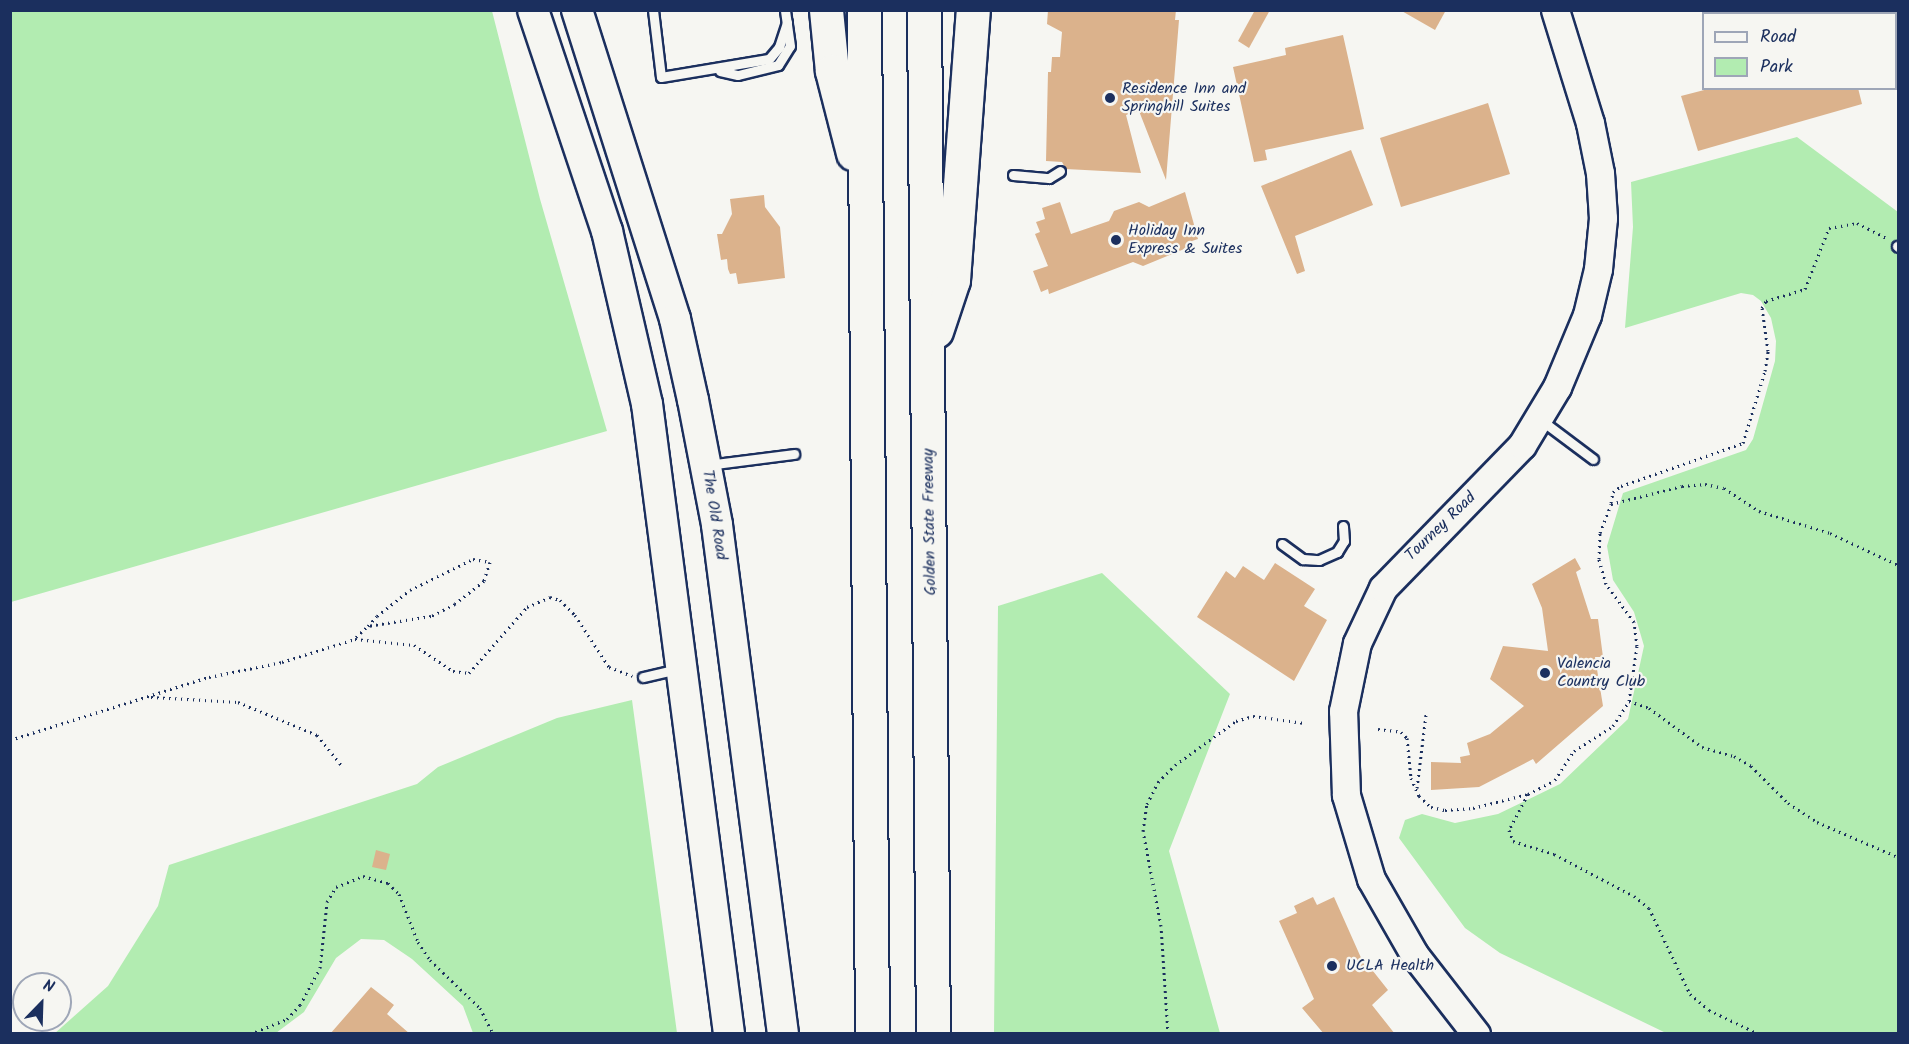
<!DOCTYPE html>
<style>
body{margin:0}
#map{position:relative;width:1909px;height:1044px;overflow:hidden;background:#f6f6f2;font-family:Kalam,sans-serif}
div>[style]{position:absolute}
.green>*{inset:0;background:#b2ecb1}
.stream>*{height:4.5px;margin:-2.25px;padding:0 2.25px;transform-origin:2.25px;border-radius:2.25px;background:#a2d1fe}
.building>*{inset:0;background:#dbb28c}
.path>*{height:3px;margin-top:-1.5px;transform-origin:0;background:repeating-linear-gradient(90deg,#1b2f5e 0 1.5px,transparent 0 6px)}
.roads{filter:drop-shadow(2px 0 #1b2f5e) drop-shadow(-2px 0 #1b2f5e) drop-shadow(0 2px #1b2f5e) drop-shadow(0 -2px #1b2f5e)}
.lane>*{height:9px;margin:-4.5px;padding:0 4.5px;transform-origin:4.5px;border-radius:4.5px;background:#f6f6f2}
.secondary>*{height:27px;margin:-13.5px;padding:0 13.5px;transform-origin:13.5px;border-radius:13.5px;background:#f6f6f2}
.primary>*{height:30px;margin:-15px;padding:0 15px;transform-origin:15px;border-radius:15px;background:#f6f6f2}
.highway>*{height:33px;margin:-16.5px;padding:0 16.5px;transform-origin:16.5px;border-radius:16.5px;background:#f6f6f2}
.dots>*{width:16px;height:16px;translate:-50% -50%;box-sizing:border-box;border:3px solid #f6f6f2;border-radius:50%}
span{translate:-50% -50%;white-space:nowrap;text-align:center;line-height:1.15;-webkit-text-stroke:4.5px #f6f6f2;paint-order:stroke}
.poi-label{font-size:16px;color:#1b2f5e}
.left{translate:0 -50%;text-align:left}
.street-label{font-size:16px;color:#1b2f5e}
.frame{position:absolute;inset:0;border:12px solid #1b2f5e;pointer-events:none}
.legend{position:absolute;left:1702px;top:12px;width:195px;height:78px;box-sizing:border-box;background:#f6f6f2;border:2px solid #9ea6b7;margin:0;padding:8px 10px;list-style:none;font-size:18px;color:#1b2f5e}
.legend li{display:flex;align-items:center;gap:12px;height:30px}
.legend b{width:30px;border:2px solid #9ea6b7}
.north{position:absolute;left:12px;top:972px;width:60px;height:60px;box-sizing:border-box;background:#f6f6f2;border:2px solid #9ea6b7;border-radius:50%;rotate:23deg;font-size:16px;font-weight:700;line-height:24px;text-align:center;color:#1b2f5e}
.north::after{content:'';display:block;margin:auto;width:21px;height:27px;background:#1b2f5e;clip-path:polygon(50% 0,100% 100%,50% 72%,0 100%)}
</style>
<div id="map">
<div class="green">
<i style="clip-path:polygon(10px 11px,492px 11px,540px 199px,607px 431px,11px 602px)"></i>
<i style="clip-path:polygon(1797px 137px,1898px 212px,1898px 1033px,1666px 1033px,1500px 953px,1465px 928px,1399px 838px,1405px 820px,1422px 814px,1455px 823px,1498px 814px,1560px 784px,1628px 719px,1644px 646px,1634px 612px,1613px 580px,1607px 546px,1623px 493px,1746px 450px,1753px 439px,1775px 361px,1776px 341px,1771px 318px,1761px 301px,1753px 295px,1741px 293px,1625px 328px,1633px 227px,1631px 182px)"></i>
<i style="clip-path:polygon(1102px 573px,1230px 694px,1169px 851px,1220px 1033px,994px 1033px,998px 606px)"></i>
<i style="clip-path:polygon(632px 700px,677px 1033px,473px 1033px,463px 1006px,412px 959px,384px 940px,361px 939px,336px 958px,304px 1012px,276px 1033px,54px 1034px,108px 986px,158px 906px,169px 865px,417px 784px,438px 767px,557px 718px)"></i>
</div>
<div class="stream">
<i style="left:1896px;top:24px;width:5px;rotate:68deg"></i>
</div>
<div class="building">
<i style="clip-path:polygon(1048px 10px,1176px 10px,1175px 20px,1179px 20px,1166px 180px,1139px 111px,1126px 115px,1141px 173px,1066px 169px,1062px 162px,1046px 161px,1048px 72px,1051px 72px,1052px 57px,1060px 57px,1062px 32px,1047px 24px)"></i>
<i style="clip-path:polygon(1255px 10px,1270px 10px,1249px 48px,1238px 41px)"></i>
<i style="clip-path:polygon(1400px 10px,1446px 10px,1435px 30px)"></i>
<i style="clip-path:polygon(1343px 35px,1364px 129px,1265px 150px,1267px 160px,1254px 162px,1233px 67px,1286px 55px,1285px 48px)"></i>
<i style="clip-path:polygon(1712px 88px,1858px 88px,1862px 104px,1698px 151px,1681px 96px)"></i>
<i style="clip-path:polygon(1488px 103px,1510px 174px,1401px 207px,1380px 138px)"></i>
<i style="clip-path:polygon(1351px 150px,1373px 205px,1295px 236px,1305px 271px,1297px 274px,1261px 186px)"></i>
<i style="clip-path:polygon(1185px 192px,1198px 239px,1192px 241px,1194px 245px,1143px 266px,1133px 262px,1049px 294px,1048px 289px,1041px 292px,1033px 271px,1048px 266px,1035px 234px,1040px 232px,1036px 222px,1045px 219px,1042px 208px,1060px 202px,1071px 234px,1109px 221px,1114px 211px,1139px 202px,1149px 207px)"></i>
<i style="clip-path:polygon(764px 195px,765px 207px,780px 227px,785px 278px,738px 284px,736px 273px,730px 274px,728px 269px,727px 259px,721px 260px,717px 234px,722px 234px,732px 214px,730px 199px)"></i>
<i style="clip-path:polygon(1575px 558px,1581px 569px,1576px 572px,1591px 619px,1598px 619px,1603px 657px,1595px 657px,1603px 706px,1536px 764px,1533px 759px,1479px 787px,1431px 790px,1431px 762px,1461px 763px,1460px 757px,1470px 755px,1467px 743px,1490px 734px,1524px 706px,1490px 679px,1503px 646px,1548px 651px,1542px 608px,1532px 584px)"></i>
<i style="clip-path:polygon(1275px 563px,1315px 589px,1304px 606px,1327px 620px,1294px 681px,1197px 617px,1226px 571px,1235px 578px,1243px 566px,1264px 580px)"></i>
<i style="clip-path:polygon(376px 850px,390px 854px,386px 870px,372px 867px)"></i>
<i style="clip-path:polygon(1313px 897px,1317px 905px,1334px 897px,1366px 969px,1369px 966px,1388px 990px,1372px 1005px,1395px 1034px,1324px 1034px,1302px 1008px,1314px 999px,1279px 921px,1297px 913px,1294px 906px)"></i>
<i style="clip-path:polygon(371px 987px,394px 1005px,387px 1014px,410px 1034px,330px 1034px)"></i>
</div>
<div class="path">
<i style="left:1611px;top:503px;width:11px;rotate:-80deg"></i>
<i style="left:1613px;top:492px;width:10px;rotate:-37deg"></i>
<i style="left:1621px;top:486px;width:129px;rotate:-19.4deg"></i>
<i style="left:1743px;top:443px;width:75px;rotate:-73deg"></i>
<i style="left:1765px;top:371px;width:20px;rotate:-81deg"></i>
<i style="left:1768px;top:351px;width:43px;rotate:-97.9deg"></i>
<i style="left:1762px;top:308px;width:8px;rotate:-60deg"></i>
<i style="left:1766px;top:301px;width:41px;rotate:-17.1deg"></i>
<i style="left:1805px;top:289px;width:66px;rotate:-68.5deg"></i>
<i style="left:1829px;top:228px;width:28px;rotate:-10deg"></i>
<i style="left:1857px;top:223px;width:35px;rotate:27deg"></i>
<i style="left:356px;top:637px;width:16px;rotate:-43deg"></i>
<i style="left:368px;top:626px;width:13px;rotate:-48deg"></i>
<i style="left:377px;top:616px;width:42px;rotate:-38.2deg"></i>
<i style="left:410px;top:590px;width:70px;rotate:-26.2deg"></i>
<i style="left:473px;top:559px;width:17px;rotate:10deg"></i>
<i style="left:490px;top:562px;width:20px;rotate:108deg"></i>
<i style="left:484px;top:581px;width:37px;rotate:142deg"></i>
<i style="left:455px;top:604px;width:27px;rotate:153deg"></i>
<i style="left:431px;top:616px;width:64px;rotate:171deg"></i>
<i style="left:151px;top:697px;width:87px;rotate:3.3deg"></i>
<i style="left:238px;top:702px;width:86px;rotate:22.7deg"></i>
<i style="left:317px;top:735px;width:40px;rotate:51deg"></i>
<i style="left:1629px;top:701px;width:21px;rotate:19deg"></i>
<i style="left:1649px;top:708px;width:66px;rotate:36.3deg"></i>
<i style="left:1702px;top:747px;width:33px;rotate:16deg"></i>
<i style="left:1734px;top:756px;width:20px;rotate:30deg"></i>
<i style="left:1751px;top:766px;width:52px;rotate:45deg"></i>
<i style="left:1788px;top:803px;width:35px;rotate:33deg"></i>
<i style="left:1817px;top:822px;width:88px;rotate:23.4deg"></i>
<i style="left:1378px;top:729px;width:23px;rotate:7deg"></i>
<i style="left:1401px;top:732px;width:8px;rotate:45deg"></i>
<i style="left:1407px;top:738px;width:40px;rotate:84.3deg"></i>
<i style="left:1411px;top:778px;width:20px;rotate:66deg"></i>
<i style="left:1419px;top:796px;width:16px;rotate:43deg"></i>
<i style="left:1431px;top:807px;width:14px;rotate:12deg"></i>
<i style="left:1445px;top:810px;width:28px;rotate:-4deg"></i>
<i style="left:1473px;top:808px;width:57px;rotate:-14.3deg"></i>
<i style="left:1528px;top:794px;width:30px;rotate:-27deg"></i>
<i style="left:1555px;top:780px;width:35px;rotate:-57deg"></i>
<i style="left:1574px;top:751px;width:46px;rotate:-32.7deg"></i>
<i style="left:1613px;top:726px;width:30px;rotate:-57deg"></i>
<i style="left:1629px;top:701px;width:56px;rotate:-81.7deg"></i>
<i style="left:1637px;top:646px;width:24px;rotate:-97deg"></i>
<i style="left:1634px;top:622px;width:47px;rotate:-126.4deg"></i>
<i style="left:1606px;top:584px;width:26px;rotate:-106deg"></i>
<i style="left:1599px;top:559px;width:26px;rotate:-88deg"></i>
<i style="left:1600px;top:533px;width:31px;rotate:-69deg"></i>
<i style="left:1611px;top:504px;width:73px;rotate:-14.2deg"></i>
<i style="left:1682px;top:486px;width:23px;rotate:-5deg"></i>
<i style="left:1705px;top:484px;width:19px;rotate:12deg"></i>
<i style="left:1724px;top:488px;width:42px;rotate:33.3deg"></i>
<i style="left:1759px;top:511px;width:74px;rotate:17.2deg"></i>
<i style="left:1830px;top:533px;width:75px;rotate:25.2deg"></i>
<i style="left:10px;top:740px;width:209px;rotate:-17.6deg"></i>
<i style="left:209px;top:677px;width:75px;rotate:-11.6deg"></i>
<i style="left:282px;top:662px;width:77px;rotate:-17.5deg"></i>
<i style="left:355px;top:639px;width:59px;rotate:5.8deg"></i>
<i style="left:414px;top:645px;width:47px;rotate:33.7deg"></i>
<i style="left:453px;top:671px;width:16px;rotate:7deg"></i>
<i style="left:469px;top:673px;width:88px;rotate:-48.7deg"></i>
<i style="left:527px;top:607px;width:25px;rotate:-23deg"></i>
<i style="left:550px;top:597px;width:10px;rotate:17deg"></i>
<i style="left:560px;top:600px;width:21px;rotate:45deg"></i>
<i style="left:575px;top:615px;width:62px;rotate:56.8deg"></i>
<i style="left:609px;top:667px;width:25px;rotate:21deg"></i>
<i style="left:1417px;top:788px;width:74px;rotate:-83deg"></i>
<i style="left:1528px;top:794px;width:41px;rotate:117.8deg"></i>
<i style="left:1509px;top:830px;width:12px;rotate:70deg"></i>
<i style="left:1513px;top:841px;width:43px;rotate:17.6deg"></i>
<i style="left:1554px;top:854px;width:90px;rotate:27.7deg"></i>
<i style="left:1634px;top:896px;width:19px;rotate:39deg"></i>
<i style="left:1649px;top:908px;width:95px;rotate:64.5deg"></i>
<i style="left:1690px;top:994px;width:25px;rotate:40deg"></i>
<i style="left:1709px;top:1010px;width:55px;rotate:25.6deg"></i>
<i style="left:250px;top:1034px;width:40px;rotate:-22deg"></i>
<i style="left:287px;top:1019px;width:19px;rotate:-47deg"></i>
<i style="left:300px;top:1005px;width:42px;rotate:-61.6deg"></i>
<i style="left:320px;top:968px;width:66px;rotate:-83.9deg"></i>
<i style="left:327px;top:902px;width:17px;rotate:-59deg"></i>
<i style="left:336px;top:887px;width:29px;rotate:-22deg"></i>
<i style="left:363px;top:876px;width:26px;rotate:16deg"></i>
<i style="left:388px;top:883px;width:16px;rotate:45deg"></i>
<i style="left:399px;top:894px;width:52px;rotate:68.4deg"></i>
<i style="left:418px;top:942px;width:22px;rotate:56deg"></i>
<i style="left:430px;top:960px;width:69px;rotate:43.8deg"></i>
<i style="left:480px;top:1008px;width:29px;rotate:63deg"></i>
<i style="left:1168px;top:1034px;width:108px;rotate:-93.7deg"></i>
<i style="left:1161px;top:926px;width:97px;rotate:-100.7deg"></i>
<i style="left:1143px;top:831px;width:27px;rotate:-82deg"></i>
<i style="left:1147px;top:804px;width:25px;rotate:-63deg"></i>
<i style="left:1158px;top:782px;width:24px;rotate:-45deg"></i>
<i style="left:1175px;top:765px;width:75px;rotate:-35.8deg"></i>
<i style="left:1236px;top:721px;width:18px;rotate:-16deg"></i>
<i style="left:1253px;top:716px;width:52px;rotate:7.7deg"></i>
</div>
<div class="roads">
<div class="lane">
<i style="left:653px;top:10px;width:67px;rotate:83.2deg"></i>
<i style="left:661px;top:77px;width:109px;rotate:-9.5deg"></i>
<i style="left:769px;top:59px;width:16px;rotate:-50deg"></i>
<i style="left:779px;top:47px;width:26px;rotate:-72deg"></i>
<i style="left:720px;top:71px;width:18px;rotate:13deg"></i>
<i style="left:738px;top:75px;width:41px;rotate:-14deg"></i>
<i style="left:778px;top:65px;width:22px;rotate:-58deg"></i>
<i style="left:790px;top:46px;width:36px;rotate:-98deg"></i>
<i style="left:1013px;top:175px;width:36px;rotate:5deg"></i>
<i style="left:1049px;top:178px;width:13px;rotate:-32deg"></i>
<i style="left:1897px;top:246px;width:1px;rotate:45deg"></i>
<i style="left:1541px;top:420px;width:65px;rotate:36.9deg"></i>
<i style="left:708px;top:465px;width:87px;rotate:-7.3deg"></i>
<i style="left:1282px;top:544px;width:26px;rotate:36deg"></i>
<i style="left:1303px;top:559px;width:16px;rotate:4deg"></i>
<i style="left:1319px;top:560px;width:20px;rotate:-24deg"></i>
<i style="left:1337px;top:552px;width:13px;rotate:-58deg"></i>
<i style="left:1344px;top:541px;width:15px;rotate:-94deg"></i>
<i style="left:643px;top:677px;width:36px;rotate:-13deg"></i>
</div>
<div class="secondary">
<i style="left:1476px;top:1034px;width:101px;rotate:-127.8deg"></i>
<i style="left:1414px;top:954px;width:86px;rotate:-119.8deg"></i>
<i style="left:1371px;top:879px;width:88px;rotate:-106.6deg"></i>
<i style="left:1346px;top:795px;width:84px;rotate:-92deg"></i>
<i style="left:1343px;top:711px;width:69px;rotate:-78.4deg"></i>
<i style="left:1357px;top:643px;width:61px;rotate:-64.7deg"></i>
<i style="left:1383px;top:588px;width:199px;rotate:-45.8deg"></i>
<i style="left:1522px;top:445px;width:68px;rotate:-58.9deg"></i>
<i style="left:1557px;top:387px;width:78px;rotate:-67.4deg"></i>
<i style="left:1587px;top:315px;width:47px;rotate:-76.6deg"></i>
<i style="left:1598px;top:269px;width:51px;rotate:-84.4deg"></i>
<i style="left:1603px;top:218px;width:45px;rotate:-93.8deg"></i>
<i style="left:1600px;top:173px;width:51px;rotate:-101.3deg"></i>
<i style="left:1590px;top:123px;width:118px;rotate:-107.2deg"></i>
</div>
<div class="primary">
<i style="left:533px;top:10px;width:233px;rotate:71.5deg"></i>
<i style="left:607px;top:231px;width:178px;rotate:77deg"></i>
<i style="left:647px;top:404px;width:635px;rotate:82.58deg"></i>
<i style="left:577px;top:10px;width:324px;rotate:72.4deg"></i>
<i style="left:675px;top:319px;width:83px;rotate:77.5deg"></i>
<i style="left:693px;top:400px;width:127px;rotate:79.1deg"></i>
<i style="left:717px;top:525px;width:513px;rotate:82.61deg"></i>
</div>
<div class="highway">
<i style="left:826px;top:10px;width:61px;rotate:84.4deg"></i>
<i style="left:832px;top:71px;width:85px;rotate:75.6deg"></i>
<i style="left:864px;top:10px;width:1024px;rotate:89.55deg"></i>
<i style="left:924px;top:10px;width:1024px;rotate:89.5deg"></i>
<i style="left:936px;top:331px;width:54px;rotate:-71.6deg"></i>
<i style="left:953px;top:280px;width:271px;rotate:-85.8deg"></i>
</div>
</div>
<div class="dots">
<i style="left:1110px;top:98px;background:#1b2f5e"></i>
<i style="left:1116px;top:240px;background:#1b2f5e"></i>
<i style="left:1545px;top:673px;background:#1b2f5e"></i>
<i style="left:1332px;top:966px;background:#1b2f5e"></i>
</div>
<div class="poi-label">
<span class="left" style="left:1122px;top:98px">Residence Inn and<br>Springhill Suites</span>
<span class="left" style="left:1128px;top:240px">Holiday Inn<br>Express &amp; Suites</span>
<span class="left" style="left:1557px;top:673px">Valencia<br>Country Club</span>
<span class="left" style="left:1346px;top:966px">UCLA Health</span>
</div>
<div class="street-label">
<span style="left:714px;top:515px;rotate:81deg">The Old Road</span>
<span style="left:930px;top:522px;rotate:-91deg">Golden State Freeway</span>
<span style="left:1441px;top:527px;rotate:-44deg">Tourney Road</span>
</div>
<div class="frame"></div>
<ul class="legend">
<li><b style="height:8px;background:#f6f6f2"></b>Road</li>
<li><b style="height:16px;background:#b2ecb1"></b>Park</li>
</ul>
<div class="north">N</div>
</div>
